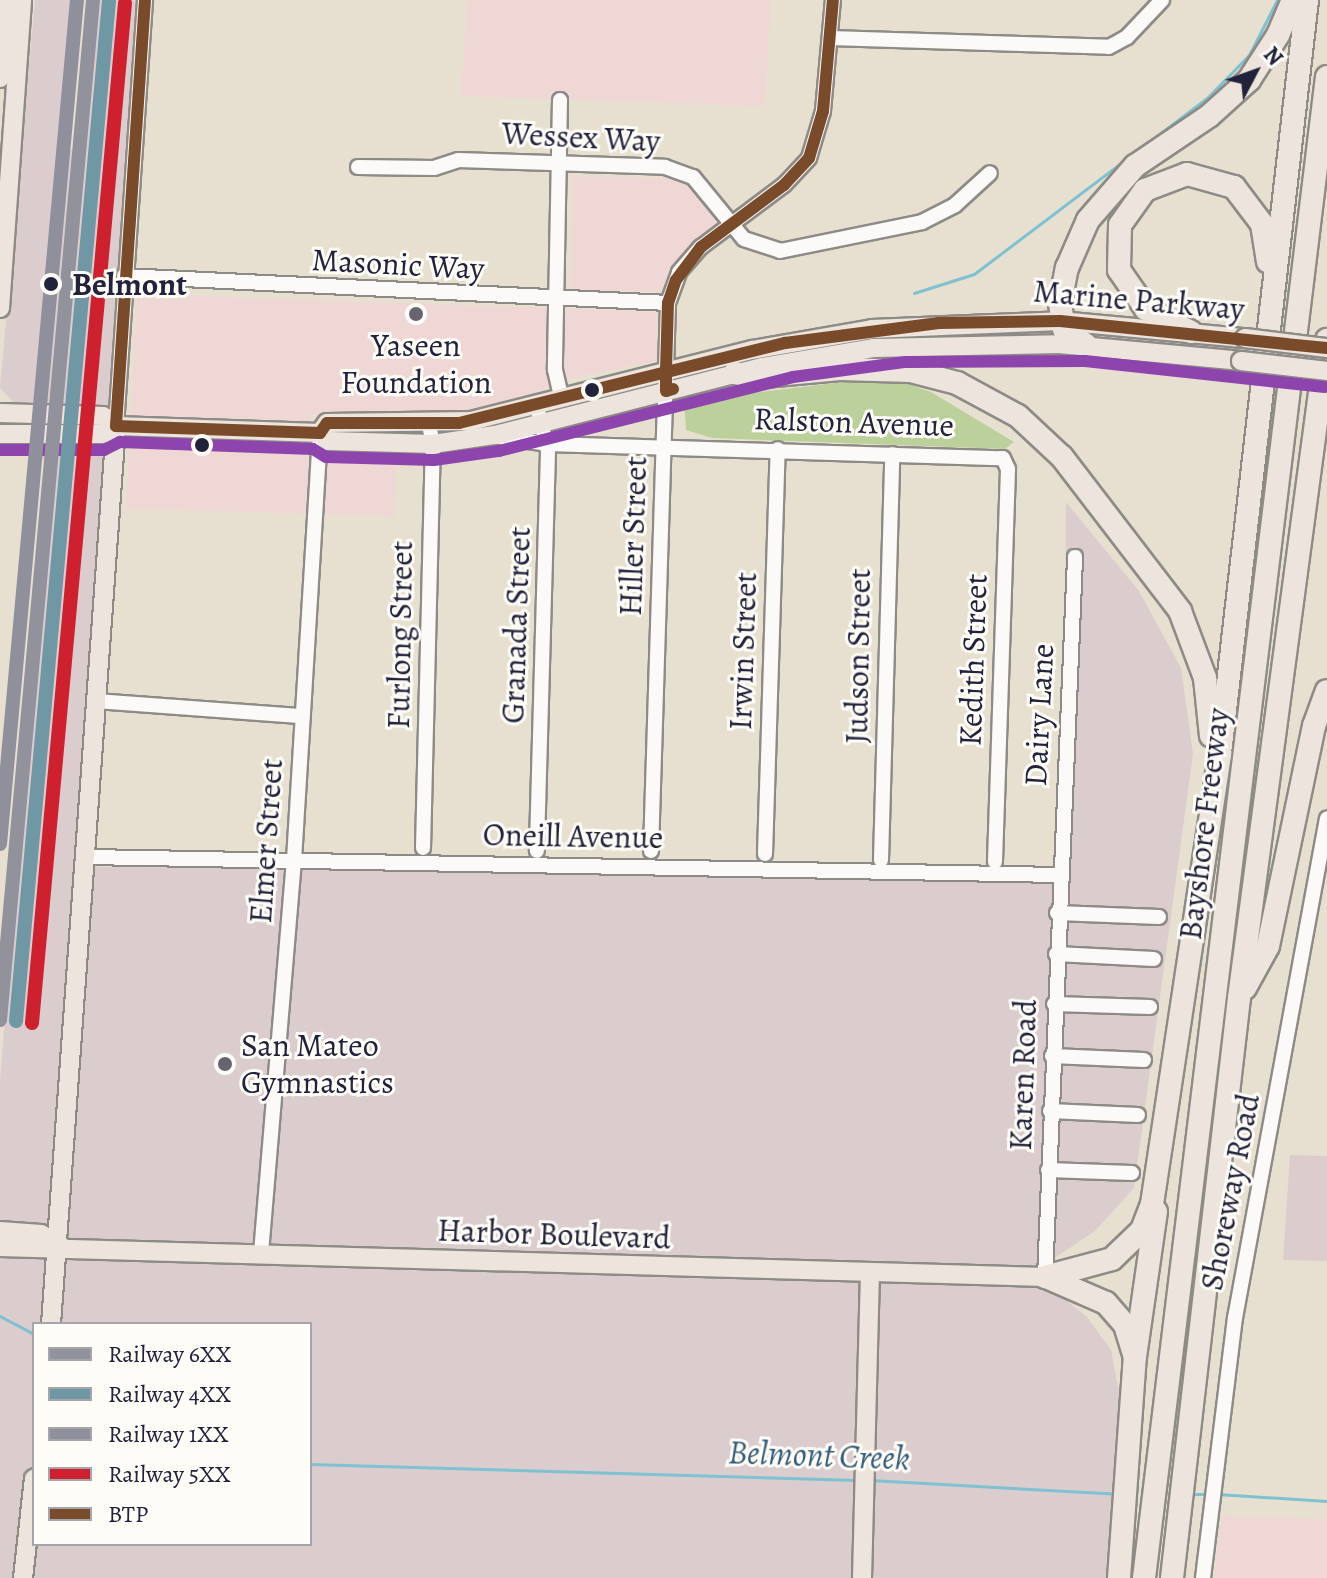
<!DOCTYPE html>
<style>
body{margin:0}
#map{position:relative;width:1327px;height:1578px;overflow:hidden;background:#e7e0d0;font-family:Alegreya,serif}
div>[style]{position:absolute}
.built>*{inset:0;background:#efd7d6}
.industrial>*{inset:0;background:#dbcdce}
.green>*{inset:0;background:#bcd09b}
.stream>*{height:3px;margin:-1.5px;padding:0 1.5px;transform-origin:1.5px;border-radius:1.5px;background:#7fc1d1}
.roads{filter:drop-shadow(2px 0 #8e8b86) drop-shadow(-2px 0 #8e8b86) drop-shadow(0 2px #8e8b86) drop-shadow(0 -2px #8e8b86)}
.minor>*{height:14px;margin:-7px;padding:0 7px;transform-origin:7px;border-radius:7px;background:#fbfaf8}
.major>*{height:18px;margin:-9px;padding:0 9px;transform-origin:9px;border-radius:9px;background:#ede5dd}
.highway>*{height:22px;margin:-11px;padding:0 11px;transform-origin:11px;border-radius:11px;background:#ede5dd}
.bridges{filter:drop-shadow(2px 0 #8e8b86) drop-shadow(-2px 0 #8e8b86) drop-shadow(0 2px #8e8b86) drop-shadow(0 -2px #8e8b86)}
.major-bridge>*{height:18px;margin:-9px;padding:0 9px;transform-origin:9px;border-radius:9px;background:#ede5dd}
.bus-1>*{height:12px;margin:-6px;padding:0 6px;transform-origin:6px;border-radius:6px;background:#7a4b2a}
.bus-2>*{height:12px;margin:-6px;padding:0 6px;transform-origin:6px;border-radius:6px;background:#8e44ad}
.rail-1>*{height:14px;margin:-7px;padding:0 7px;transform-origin:7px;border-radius:7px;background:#92929d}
.rail-2>*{height:14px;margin:-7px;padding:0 7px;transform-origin:7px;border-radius:7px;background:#6f98a4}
.rail-3>*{height:14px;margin:-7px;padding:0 7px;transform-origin:7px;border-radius:7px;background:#90909d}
.rail-4>*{height:14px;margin:-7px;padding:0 7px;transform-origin:7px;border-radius:7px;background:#ce202f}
.dots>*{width:22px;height:22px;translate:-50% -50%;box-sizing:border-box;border:4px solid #fdfcf7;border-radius:50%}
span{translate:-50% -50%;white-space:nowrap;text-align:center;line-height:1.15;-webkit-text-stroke:6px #fdfcf7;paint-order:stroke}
.street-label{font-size:32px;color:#22223b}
.stop-label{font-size:32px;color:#22223b;font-weight:700}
.left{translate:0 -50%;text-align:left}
.poi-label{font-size:32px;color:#22223b}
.water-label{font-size:34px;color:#365c77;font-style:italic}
.legend{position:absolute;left:32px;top:1322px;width:280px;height:224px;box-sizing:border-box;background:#fdfcf7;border:2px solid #a5a5ac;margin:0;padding:10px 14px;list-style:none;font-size:24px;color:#22223b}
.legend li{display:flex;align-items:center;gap:16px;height:40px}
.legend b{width:40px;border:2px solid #a5a5ac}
.north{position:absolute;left:1215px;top:32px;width:80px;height:80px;-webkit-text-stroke:6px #fdfcf7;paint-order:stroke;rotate:49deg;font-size:22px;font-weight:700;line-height:32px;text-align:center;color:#22223b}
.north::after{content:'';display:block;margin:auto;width:28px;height:36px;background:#22223b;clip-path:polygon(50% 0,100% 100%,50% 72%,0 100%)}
</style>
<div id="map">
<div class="built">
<i style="clip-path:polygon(467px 0,771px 0,765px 106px,461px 96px)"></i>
<i style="clip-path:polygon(573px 176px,673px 178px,703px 196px,721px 225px,668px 291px,571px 291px)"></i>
<i style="clip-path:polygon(143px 294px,657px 312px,657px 361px,566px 379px,484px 417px,310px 415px,309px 452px,397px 456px,395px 516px,126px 509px,137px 300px)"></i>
<i style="clip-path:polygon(1222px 1516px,1327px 1519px,1327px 1578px,1214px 1578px)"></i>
</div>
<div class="industrial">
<i style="clip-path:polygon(35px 0,71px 0,57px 148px,79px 151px,51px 460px,34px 459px,39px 402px,13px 402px,0 388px)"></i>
<i style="clip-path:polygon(evenodd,99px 0,137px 0,110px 433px,95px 867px,1063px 871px,1066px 502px,1139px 591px,1181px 668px,1193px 754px,1134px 1188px,1095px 1231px,1032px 1273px,1087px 1317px,1111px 1350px,1120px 1397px,1106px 1578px,0 1578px,0 1080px,37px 617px,99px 0,34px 1324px,310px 1324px,310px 1544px,34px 1544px,34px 1324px)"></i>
<i style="clip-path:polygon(1290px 1155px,1327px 1156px,1327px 1261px,1283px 1260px)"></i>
</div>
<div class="green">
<i style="clip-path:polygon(852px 381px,902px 382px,931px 392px,1014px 442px,1005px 449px,712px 438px,686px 430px,684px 401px)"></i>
</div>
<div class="stream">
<i style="left:914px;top:293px;width:63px;rotate:-17.6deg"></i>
<i style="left:974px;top:274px;width:292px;rotate:-37.1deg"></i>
<i style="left:1207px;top:98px;width:60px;rotate:-45.7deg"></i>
<i style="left:1249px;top:55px;width:62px;rotate:-63deg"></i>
<i style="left:0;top:1316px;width:38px;rotate:28deg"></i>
<i style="left:310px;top:1464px;width:548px;rotate:1.67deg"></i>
<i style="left:870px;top:1480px;width:248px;rotate:3.2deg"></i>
<i style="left:1189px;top:1494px;width:21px"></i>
<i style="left:1217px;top:1494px;width:110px;rotate:3.6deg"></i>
</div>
<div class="roads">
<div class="minor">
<i style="left:830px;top:38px;width:279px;rotate:1.8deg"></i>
<i style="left:1109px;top:47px;width:21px;rotate:-29deg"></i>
<i style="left:1127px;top:37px;width:51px;rotate:-46.6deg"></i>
<i style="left:560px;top:100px;width:270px;rotate:91.1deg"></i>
<i style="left:555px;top:370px;width:27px;rotate:77deg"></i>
<i style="left:358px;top:167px;width:76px;rotate:0.8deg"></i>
<i style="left:434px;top:168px;width:25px;rotate:-18deg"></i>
<i style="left:458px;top:160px;width:207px;rotate:1.9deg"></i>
<i style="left:665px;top:167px;width:30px;rotate:20deg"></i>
<i style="left:693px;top:177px;width:80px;rotate:50.6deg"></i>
<i style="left:744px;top:239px;width:38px;rotate:18deg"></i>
<i style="left:780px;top:251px;width:145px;rotate:-11.5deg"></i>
<i style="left:922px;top:222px;width:37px;rotate:-27deg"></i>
<i style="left:955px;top:205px;width:47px;rotate:-42.4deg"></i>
<i style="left:124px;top:276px;width:545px;rotate:2.84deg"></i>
<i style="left:536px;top:403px;width:49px;rotate:76deg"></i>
<i style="left:548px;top:451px;width:400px;rotate:91.6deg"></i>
<i style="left:116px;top:426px;width:427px;rotate:-86.1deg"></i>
<i style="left:495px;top:436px;width:54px;rotate:8.6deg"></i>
<i style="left:548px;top:444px;width:455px;rotate:1.8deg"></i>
<i style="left:1003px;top:458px;width:12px;rotate:66deg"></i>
<i style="left:1008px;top:469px;width:393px;rotate:91.9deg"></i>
<i style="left:96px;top:701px;width:207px;rotate:4.2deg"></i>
<i style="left:423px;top:848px;width:404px;rotate:-88.6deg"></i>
<i style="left:433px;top:444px;width:19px;rotate:-102deg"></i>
<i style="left:651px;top:851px;width:548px;rotate:-88.22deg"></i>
<i style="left:668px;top:303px;width:33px;rotate:-70deg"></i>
<i style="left:679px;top:272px;width:33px;rotate:-49deg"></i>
<i style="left:701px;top:247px;width:104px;rotate:-36.8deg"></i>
<i style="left:784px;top:185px;width:37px;rotate:-47deg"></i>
<i style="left:809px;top:158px;width:49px;rotate:-73.4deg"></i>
<i style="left:823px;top:111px;width:111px;rotate:-84.9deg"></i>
<i style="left:765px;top:854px;width:405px;rotate:-88.2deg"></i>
<i style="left:87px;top:857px;width:972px;rotate:1.06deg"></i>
<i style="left:881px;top:860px;width:406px;rotate:-88.4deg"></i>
<i style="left:1057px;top:913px;width:102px;rotate:2.2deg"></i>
<i style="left:1056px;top:954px;width:98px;rotate:2.9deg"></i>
<i style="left:1054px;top:1004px;width:96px;rotate:1.8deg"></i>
<i style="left:1052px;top:1056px;width:92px;rotate:2.5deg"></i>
<i style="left:1050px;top:1111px;width:88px;rotate:2.6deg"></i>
<i style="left:1048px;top:1170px;width:84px;rotate:2deg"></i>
<i style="left:261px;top:1253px;width:394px;rotate:-85.2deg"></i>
<i style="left:294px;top:860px;width:428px;rotate:-86.5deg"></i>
<i style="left:1045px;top:1277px;width:721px;rotate:-87.61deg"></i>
<i style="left:1203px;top:1578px;width:262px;rotate:-83deg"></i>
<i style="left:1235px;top:1318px;width:508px;rotate:-79.57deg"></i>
</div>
<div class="major">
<i style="left:0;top:78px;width:78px;rotate:-84.9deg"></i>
<i style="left:0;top:308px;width:309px;rotate:-85.9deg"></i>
<i style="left:0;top:413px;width:103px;rotate:1.7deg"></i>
<i style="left:103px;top:416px;width:16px;rotate:38deg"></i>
<i style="left:320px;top:433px;width:12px;rotate:-55deg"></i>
<i style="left:327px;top:423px;width:144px;rotate:-0.8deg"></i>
<i style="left:471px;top:421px;width:290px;rotate:-14.2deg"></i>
<i style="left:752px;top:350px;width:122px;rotate:-9.9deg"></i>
<i style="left:872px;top:329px;width:188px;rotate:-2.4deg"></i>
<i style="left:1060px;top:321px;width:186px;rotate:5.3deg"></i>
<i style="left:0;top:434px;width:102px"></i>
<i style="left:102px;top:434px;width:16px;rotate:-30deg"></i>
<i style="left:116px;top:426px;width:204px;rotate:2deg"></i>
<i style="left:320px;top:433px;width:11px;rotate:45deg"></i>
<i style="left:328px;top:441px;width:105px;rotate:1.6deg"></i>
<i style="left:433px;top:444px;width:63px;rotate:-8.3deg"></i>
<i style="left:495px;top:435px;width:276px;rotate:-14.3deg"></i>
<i style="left:762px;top:367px;width:114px;rotate:-9.6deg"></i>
<i style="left:874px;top:348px;width:185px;rotate:-1.2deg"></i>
<i style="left:1059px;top:344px;width:183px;rotate:5.3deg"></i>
<i style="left:0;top:1231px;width:41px;rotate:4.2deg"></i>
<i style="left:41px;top:1234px;width:22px;rotate:30deg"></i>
<i style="left:0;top:1247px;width:1045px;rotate:1.64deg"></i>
<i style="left:51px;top:1324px;width:900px;rotate:-85.86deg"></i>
<i style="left:23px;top:1578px;width:100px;rotate:-83.7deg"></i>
<i style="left:862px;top:1578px;width:303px;rotate:-88.5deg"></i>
</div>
<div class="highway">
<i style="left:1191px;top:332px;width:51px;rotate:-152.9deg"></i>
<i style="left:1146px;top:309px;width:47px;rotate:-124.7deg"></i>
<i style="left:1119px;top:270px;width:45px;rotate:-88.7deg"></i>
<i style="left:1120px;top:225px;width:43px;rotate:-54.5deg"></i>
<i style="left:1145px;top:190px;width:45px;rotate:-20.9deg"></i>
<i style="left:1187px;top:174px;width:49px;rotate:15.5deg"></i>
<i style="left:1234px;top:187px;width:46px;rotate:52.9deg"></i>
<i style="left:1262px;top:224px;width:38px;rotate:81deg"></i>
<i style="left:1086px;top:345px;width:27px;rotate:-144deg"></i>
<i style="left:1064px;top:329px;width:26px;rotate:-99deg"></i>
<i style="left:1060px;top:303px;width:36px;rotate:-79deg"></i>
<i style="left:1067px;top:268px;width:52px;rotate:-66.4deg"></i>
<i style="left:1088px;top:220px;width:72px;rotate:-49deg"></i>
<i style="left:1135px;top:166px;width:89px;rotate:-34deg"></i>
<i style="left:1209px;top:116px;width:54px;rotate:-42deg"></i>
<i style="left:1249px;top:80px;width:54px;rotate:-57.2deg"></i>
<i style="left:1278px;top:35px;width:38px;rotate:-67deg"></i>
<i style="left:735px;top:373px;width:19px;rotate:12deg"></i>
<i style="left:754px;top:377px;width:86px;rotate:-5.3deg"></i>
<i style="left:840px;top:369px;width:71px;rotate:1.6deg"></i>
<i style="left:911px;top:371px;width:48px;rotate:14.6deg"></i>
<i style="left:957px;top:383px;width:69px;rotate:28.4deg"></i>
<i style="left:1018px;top:416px;width:60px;rotate:43deg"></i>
<i style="left:1062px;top:457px;width:194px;rotate:52.5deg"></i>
<i style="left:1180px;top:611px;width:72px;rotate:69.5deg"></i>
<i style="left:1205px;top:678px;width:58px;rotate:84.1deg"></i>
<i style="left:1245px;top:988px;width:48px;rotate:-61.3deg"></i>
<i style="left:1268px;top:946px;width:225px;rotate:-78.2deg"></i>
<i style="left:1314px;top:726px;width:37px;rotate:-70deg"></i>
<i style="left:1045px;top:1277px;width:69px;rotate:-15deg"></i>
<i style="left:1112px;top:1259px;width:42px;rotate:-44deg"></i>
<i style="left:1142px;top:1230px;width:28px;rotate:-69deg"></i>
<i style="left:1152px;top:1204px;width:456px;rotate:-81.4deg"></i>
<i style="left:1220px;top:753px;width:758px;rotate:-83.41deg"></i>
<i style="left:1046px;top:1277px;width:65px;rotate:23.4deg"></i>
<i style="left:1106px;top:1303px;width:29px;rotate:49deg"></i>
<i style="left:1125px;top:1325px;width:31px;rotate:73deg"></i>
<i style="left:1119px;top:1578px;width:222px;rotate:-85.9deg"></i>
<i style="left:1135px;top:1357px;width:147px;rotate:-81.8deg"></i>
<i style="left:1144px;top:1578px;width:1512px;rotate:-83.05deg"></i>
<i style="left:1172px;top:1578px;width:584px;rotate:-83.41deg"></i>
<i style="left:1239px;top:998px;width:664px;rotate:-82.38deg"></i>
</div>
</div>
<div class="bridges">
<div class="major-bridge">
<i style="left:1245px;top:338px;width:83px;rotate:7deg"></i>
<i style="left:1241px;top:361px;width:87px;rotate:6.6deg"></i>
</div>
</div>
<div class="bus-1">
<i style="left:145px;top:0;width:427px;rotate:93.9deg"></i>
<i style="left:116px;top:426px;width:204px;rotate:2deg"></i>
<i style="left:320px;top:433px;width:12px;rotate:-55deg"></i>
<i style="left:327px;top:423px;width:132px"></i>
<i style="left:459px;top:423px;width:336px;rotate:-13.8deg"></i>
<i style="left:785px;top:343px;width:155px;rotate:-7.4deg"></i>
<i style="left:939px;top:323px;width:121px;rotate:-0.9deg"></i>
<i style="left:1060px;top:321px;width:268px;rotate:5.8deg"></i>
<i style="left:673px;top:389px;width:7px;rotate:164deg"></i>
<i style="left:666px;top:391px;width:21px;rotate:-90deg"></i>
<i style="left:666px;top:370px;width:67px;rotate:-88.3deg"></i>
<i style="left:668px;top:303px;width:24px;rotate:-71deg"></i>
<i style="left:676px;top:280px;width:41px;rotate:-52.9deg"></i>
<i style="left:701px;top:247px;width:104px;rotate:-36.8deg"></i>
<i style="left:784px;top:185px;width:37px;rotate:-47deg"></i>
<i style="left:809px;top:158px;width:49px;rotate:-73.4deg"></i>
<i style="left:823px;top:111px;width:111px;rotate:-84.9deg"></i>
</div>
<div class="bus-2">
<i style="left:0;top:450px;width:104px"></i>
<i style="left:104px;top:450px;width:18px;rotate:-27deg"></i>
<i style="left:120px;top:442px;width:193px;rotate:2.1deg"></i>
<i style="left:313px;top:449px;width:15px;rotate:32deg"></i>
<i style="left:326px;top:457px;width:108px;rotate:1.6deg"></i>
<i style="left:434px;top:460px;width:66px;rotate:-7.9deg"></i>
<i style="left:499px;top:451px;width:303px;rotate:-14.1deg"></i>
<i style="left:793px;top:377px;width:114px;rotate:-7.6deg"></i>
<i style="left:906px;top:362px;width:179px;rotate:-0.3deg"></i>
<i style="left:1085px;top:361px;width:241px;rotate:6.2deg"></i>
</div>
<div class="rail-1">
<i style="left:0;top:1020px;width:1024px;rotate:-84.79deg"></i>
</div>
<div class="rail-2">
<i style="left:16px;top:1021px;width:1024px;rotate:-84.79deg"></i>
</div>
<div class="rail-3">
<i style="left:0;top:844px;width:848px;rotate:-84.79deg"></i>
</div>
<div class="rail-4">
<i style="left:32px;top:1023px;width:1024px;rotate:-84.79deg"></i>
</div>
<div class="dots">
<i style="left:51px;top:284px;background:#22223b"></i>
<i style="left:416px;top:314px;background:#67646f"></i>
<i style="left:592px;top:390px;background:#22223b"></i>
<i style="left:202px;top:445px;background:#22223b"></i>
<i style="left:225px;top:1064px;background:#67646f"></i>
</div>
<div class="street-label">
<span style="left:581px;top:137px;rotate:3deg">Wessex Way</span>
<span style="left:398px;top:264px;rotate:3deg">Masonic Way</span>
<span style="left:1139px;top:300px;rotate:5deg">Marine Parkway</span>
<span style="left:854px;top:422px;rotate:2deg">Ralston Avenue</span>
<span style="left:633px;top:536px;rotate:-88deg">Hiller Street</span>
<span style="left:516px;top:625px;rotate:-88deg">Granada Street</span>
<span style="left:400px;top:635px;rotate:-89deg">Furlong Street</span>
<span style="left:743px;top:651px;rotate:-88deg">Irwin Street</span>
<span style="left:858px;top:656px;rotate:-89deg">Judson Street</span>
<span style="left:973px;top:660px;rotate:-88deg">Kedith Street</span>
<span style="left:1039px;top:715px;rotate:-87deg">Dairy Lane</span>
<span style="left:1204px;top:824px;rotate:-83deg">Bayshore Freeway</span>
<span style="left:573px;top:836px;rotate:1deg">Oneill Avenue</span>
<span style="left:266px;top:841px;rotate:-86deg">Elmer Street</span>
<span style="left:1023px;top:1075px;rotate:-88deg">Karen Road</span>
<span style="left:1230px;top:1192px;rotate:-79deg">Shoreway Road</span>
<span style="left:554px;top:1234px;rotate:2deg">Harbor Boulevard</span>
</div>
<div class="stop-label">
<span class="left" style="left:72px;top:284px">Belmont</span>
</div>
<div class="poi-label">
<span style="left:416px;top:364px">Yaseen<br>Foundation</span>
<span class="left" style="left:241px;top:1064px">San Mateo<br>Gymnastics</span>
</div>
<div class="water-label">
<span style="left:819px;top:1455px;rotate:2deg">Belmont Creek</span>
</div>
<ul class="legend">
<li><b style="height:10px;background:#92929d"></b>Railway 6XX</li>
<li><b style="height:10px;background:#6f98a4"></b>Railway 4XX</li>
<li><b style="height:10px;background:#90909d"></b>Railway 1XX</li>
<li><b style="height:10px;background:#ce202f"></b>Railway 5XX</li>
<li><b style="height:10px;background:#7a4b2a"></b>BTP</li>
</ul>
<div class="north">N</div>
</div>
